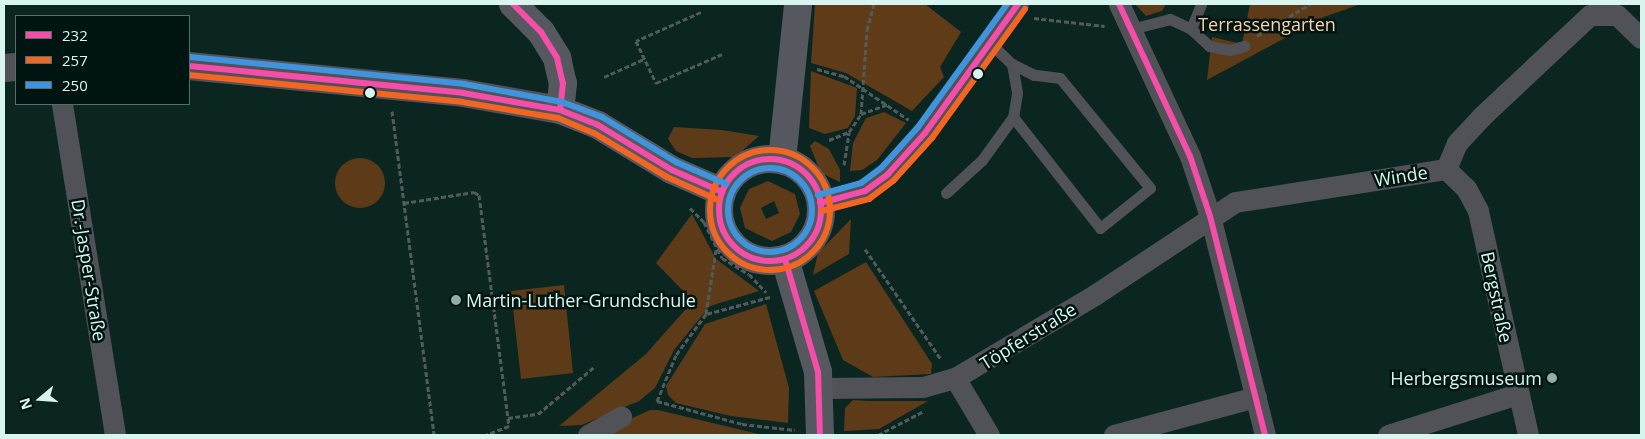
<!DOCTYPE html>
<meta charset="utf-8">
<style>
body{margin:0}
#map{position:relative;width:1645px;height:439px;overflow:hidden;background:#0b2521;font-family:"Open Sans",sans-serif}
div>[style]{position:absolute}
.green>*{inset:0;background:#5d3b19}
.round{border-radius:50%}
.forest>*{inset:0;background:#603b17}
.path>*{height:3px;margin-top:-1.5px;transform-origin:0;background:repeating-linear-gradient(90deg,#515b5c 0 5px,transparent 0 7.5px)}
.service>*{height:11px;margin:-5.5px;padding:0 5.5px;transform-origin:5.5px;border-radius:5.5px;background:#505257}
.minor>*{height:21px;margin:-10.5px;padding:0 10.5px;transform-origin:10.5px;border-radius:10.5px;background:#505257}
.tertiary>*{height:28px;margin:-14px;padding:0 14px;transform-origin:14px;border-radius:14px;background:#505257}
.primary>*{height:28px;margin:-14px;padding:0 14px;transform-origin:14px;border-radius:14px;background:#55595f}
.primary>.ring{margin:-14px;padding:0;box-sizing:content-box;background:none;border:28px solid #55595f;border-radius:50%}
.bus-1>*{height:6px;margin:-3px;padding:0 3px;transform-origin:3px;border-radius:3px;background:#f54da8}
.bus-1>.ring{margin:-3px;padding:0;box-sizing:content-box;background:none;border:6px solid #f54da8;border-radius:50%}
.bus-2>*{height:6px;margin:-3px;padding:0 3px;transform-origin:3px;border-radius:3px;background:#f26522}
.bus-2>.ring{margin:-3px;padding:0;box-sizing:content-box;background:none;border:6px solid #f26522;border-radius:50%}
.bus-3>*{height:6px;margin:-3px;padding:0 3px;transform-origin:3px;border-radius:3px;background:#4094de}
.bus-3>.ring{margin:-3px;padding:0;box-sizing:content-box;background:none;border:6px solid #4094de;border-radius:50%}
.dots>*{width:14px;height:14px;translate:-50% -50%;box-sizing:border-box;border:2px solid #001511;border-radius:50%}
span{translate:-50% -50%;white-space:nowrap;text-align:center;line-height:1.15;-webkit-text-stroke:5px #001511;paint-order:stroke}
.park-label{font-size:18px;color:#fbcfad}
.street-label{font-size:18px;color:#d8f6ef}
.poi-label{font-size:18px;color:#d8f6ef}
.left{translate:0 -50%;text-align:left}
.right{translate:-100% -50%;text-align:right}
.frame{position:absolute;inset:0;border:5px solid #d8f6ef;pointer-events:none}
.legend{position:absolute;left:15px;top:15px;width:175px;height:90px;box-sizing:border-box;background:#001511;border:1px solid #566f6a;margin:0;padding:6px 9px;list-style:none;font-size:15px;color:#d8f6ef}
.legend li{display:flex;align-items:center;gap:10px;height:25px}
.legend b{width:25px;border:1px solid #566f6a}
.north{position:absolute;left:15px;top:374px;width:50px;height:50px;-webkit-text-stroke:4px #001511;paint-order:stroke;rotate:252deg;font-size:14px;font-weight:700;line-height:20px;text-align:center;color:#d8f6ef}
.north::after{content:'';display:block;margin:auto;width:18px;height:22px;background:#d8f6ef;clip-path:polygon(50% 0,100% 100%,50% 72%,0 100%)}
</style>
<div id="map">
<div class="green">
<i style="clip-path:polygon(1135px 4px,1166px 4px,1162px 11px,1146px 16px)"></i>
<i style="clip-path:polygon(1250px 4px,1361px 4px,1324px 17px,1207px 80px,1212px 37px,1242px 44px)"></i>
<i style="clip-path:polygon(811px 71px,857px 88px,855px 116px,848px 128px,825px 134px,809px 128px)"></i>
<i style="clip-path:polygon(884px 112px,906px 123px,877px 160px,862px 170px,850px 171px,853px 143px,866px 118px)"></i>
<i style="clip-path:polygon(674px 127px,722px 130px,759px 136px,735px 157px,692px 158px,676px 151px,668px 139px)"></i>
<i style="clip-path:polygon(815px 141px,829px 149px,840px 170px,840px 182px,821px 173px,810px 146px)"></i>
<i class="round" style="left:335px;top:158px;width:50px;height:50px"></i>
<i style="clip-path:polygon(evenodd,768px 181px,795px 194px,800px 214px,791px 232px,772px 241px,745px 228px,740px 208px,749px 189px,768px 181px,774px 201px,779px 213px,766px 219px,761px 208px,774px 201px)"></i>
<i style="clip-path:polygon(692px 214px,716px 259px,759px 291px,710px 306px,674px 350px,655px 388px,639px 401px,582px 425px,559px 426px,646px 354px,693px 301px,656px 263px)"></i>
<i style="clip-path:polygon(851px 219px,849px 254px,813px 275px,818px 253px)"></i>
<i style="clip-path:polygon(866px 262px,932px 364px,931px 374px,873px 377px,843px 360px,814px 291px)"></i>
<i style="clip-path:polygon(564px 285px,573px 373px,521px 379px,511px 291px)"></i>
<i style="clip-path:polygon(766px 304px,789px 388px,788px 423px,731px 416px,676px 403px,668px 395px,666px 386px,705px 324px)"></i>
<i style="clip-path:polygon(853px 400px,869px 401px,928px 401px,879px 429px,844px 431px,845px 408px)"></i>
<i style="clip-path:polygon(650px 410px,658px 410px,763px 435px,606px 435px,604px 431px)"></i>
</div>
<div class="forest">
<i style="clip-path:polygon(815px 4px,925px 4px,961px 32px,940px 67px,944px 77px,912px 111px,846px 73px,811px 63px)"></i>
</div>
<div class="path">
<i style="left:701px;top:12px;width:71px;rotate:156deg"></i>
<i style="left:636px;top:41px;width:47px;rotate:64.5deg"></i>
<i style="left:656px;top:83px;width:72px;rotate:-23.7deg"></i>
<i style="left:1034px;top:18px;width:71px;rotate:6.4deg"></i>
<i style="left:1257px;top:36px;width:62px;rotate:-31.1deg"></i>
<i style="left:817px;top:69px;width:28px;rotate:15deg"></i>
<i style="left:844px;top:76px;width:78px;rotate:34.1deg"></i>
<i style="left:604px;top:77px;width:44px;rotate:-24.2deg"></i>
<i style="left:392px;top:111px;width:327px;rotate:82.6deg"></i>
<i style="left:861px;top:114px;width:29px;rotate:-20deg"></i>
<i style="left:829px;top:140px;width:22px;rotate:-22deg"></i>
<i style="left:844px;top:165px;width:33px;rotate:-81deg"></i>
<i style="left:849px;top:132px;width:22px;rotate:-56deg"></i>
<i style="left:861px;top:114px;width:84px;rotate:-85.9deg"></i>
<i style="left:867px;top:30px;width:27px;rotate:-75deg"></i>
<i style="left:404px;top:203px;width:71px;rotate:-8.9deg"></i>
<i style="left:474px;top:192px;width:6px;rotate:31deg"></i>
<i style="left:479px;top:195px;width:233px;rotate:82.6deg"></i>
<i style="left:509px;top:426px;width:25px;rotate:159deg"></i>
<i style="left:690px;top:208px;width:20px;rotate:45deg"></i>
<i style="left:704px;top:222px;width:40px;rotate:63.4deg"></i>
<i style="left:722px;top:258px;width:31px;rotate:31deg"></i>
<i style="left:749px;top:274px;width:25px;rotate:47deg"></i>
<i style="left:865px;top:249px;width:134px;rotate:55.4deg"></i>
<i style="left:770px;top:297px;width:66px;rotate:165.1deg"></i>
<i style="left:706px;top:314px;width:51px;rotate:126.2deg"></i>
<i style="left:676px;top:355px;width:50px;rotate:112.4deg"></i>
<i style="left:657px;top:401px;width:88px;rotate:15.1deg"></i>
<i style="left:742px;top:424px;width:53px;rotate:6.5deg"></i>
<i style="left:706px;top:314px;width:65px;rotate:-81.1deg"></i>
<i style="left:508px;top:418px;width:30px;rotate:-8deg"></i>
<i style="left:538px;top:414px;width:73px;rotate:-40deg"></i>
<i style="left:878px;top:435px;width:52px;rotate:-27.6deg"></i>
</div>
<div class="service">
<i style="left:1131px;top:29px;width:40px;rotate:-14.4deg"></i>
<i style="left:1170px;top:19px;width:23px;rotate:25deg"></i>
<i style="left:1191px;top:29px;width:25px;rotate:43deg"></i>
<i style="left:1209px;top:46px;width:21px;rotate:11deg"></i>
<i style="left:1230px;top:50px;width:15px;rotate:-16deg"></i>
<i style="left:1191px;top:29px;width:27px;rotate:-68deg"></i>
<i style="left:991px;top:44px;width:29px;rotate:44deg"></i>
<i style="left:1012px;top:64px;width:29px;rotate:80deg"></i>
<i style="left:1017px;top:93px;width:24px;rotate:99deg"></i>
<i style="left:1013px;top:117px;width:141px;rotate:51.9deg"></i>
<i style="left:1100px;top:228px;width:64px;rotate:-38.7deg"></i>
<i style="left:1150px;top:188px;width:142px;rotate:-129.3deg"></i>
<i style="left:1060px;top:78px;width:26px;rotate:-173deg"></i>
<i style="left:1034px;top:75px;width:25px;rotate:-153deg"></i>
<i style="left:946px;top:193px;width:49px;rotate:-42.5deg"></i>
<i style="left:982px;top:160px;width:53px;rotate:-54.2deg"></i>
</div>
<div class="minor">
<i style="left:1119px;top:4px;width:168px;rotate:65deg"></i>
<i style="left:1190px;top:156px;width:63px;rotate:71.6deg"></i>
<i style="left:1210px;top:216px;width:226px;rotate:75.9deg"></i>
<i style="left:62px;top:104px;width:335px;rotate:80.9deg"></i>
<i style="left:1446px;top:169px;width:28px;rotate:44deg"></i>
<i style="left:1466px;top:188px;width:26px;rotate:62deg"></i>
<i style="left:1478px;top:211px;width:230px;rotate:77.4deg"></i>
<i style="left:1446px;top:169px;width:28px;rotate:-67deg"></i>
<i style="left:1457px;top:143px;width:35px;rotate:-47deg"></i>
<i style="left:1481px;top:117px;width:149px;rotate:-43.1deg"></i>
<i style="left:1590px;top:15px;width:27px"></i>
<i style="left:1617px;top:15px;width:33px;rotate:44deg"></i>
<i style="left:820px;top:203px;width:47px;rotate:-14.9deg"></i>
<i style="left:865px;top:191px;width:29px;rotate:-36deg"></i>
<i style="left:888px;top:174px;width:55px;rotate:-47.9deg"></i>
<i style="left:925px;top:133px;width:159px;rotate:-54.2deg"></i>
<i style="left:955px;top:378px;width:66px;rotate:59.2deg"></i>
<i style="left:821px;top:388px;width:102px;rotate:-0.6deg"></i>
<i style="left:923px;top:387px;width:33px;rotate:-16deg"></i>
<i style="left:955px;top:378px;width:161px;rotate:-30.7deg"></i>
<i style="left:1093px;top:296px;width:170px;rotate:-33.5deg"></i>
<i style="left:1235px;top:202px;width:214px;rotate:-8.9deg"></i>
<i style="left:588px;top:435px;width:38px;rotate:-29deg"></i>
<i style="left:1114px;top:435px;width:147px;rotate:-15deg"></i>
<i style="left:1388px;top:435px;width:136px;rotate:-17.5deg"></i>
</div>
<div class="tertiary">
<i style="left:189px;top:66px;width:275px;rotate:5.6deg"></i>
<i style="left:463px;top:93px;width:98px;rotate:9.9deg"></i>
<i style="left:4px;top:68px;width:12px;rotate:-5deg"></i>
</div>
<div class="primary">
<i style="left:513px;top:4px;width:40px;rotate:45deg"></i>
<i style="left:541px;top:32px;width:31px;rotate:58deg"></i>
<i style="left:557px;top:58px;width:26px;rotate:77deg"></i>
<i style="left:563px;top:83px;width:27px;rotate:96deg"></i>
<i style="left:560px;top:110px;width:41px;rotate:21.5deg"></i>
<i style="left:598px;top:125px;width:87px;rotate:31.3deg"></i>
<i style="left:672px;top:170px;width:55px;rotate:23.7deg"></i>
<i class="ring" style="left:719px;top:159px;width:74px;height:74px"></i>
<i style="left:782px;top:160px;width:157px;rotate:-84.1deg"></i>
<i style="left:785px;top:259px;width:118px;rotate:73.7deg"></i>
<i style="left:818px;top:372px;width:63px;rotate:88.2deg"></i>
</div>
<div class="bus-1">
<i style="left:513px;top:4px;width:40px;rotate:45deg"></i>
<i style="left:541px;top:32px;width:31px;rotate:58deg"></i>
<i style="left:557px;top:58px;width:26px;rotate:77deg"></i>
<i style="left:563px;top:83px;width:27px;rotate:96deg"></i>
<i style="left:1119px;top:4px;width:168px;rotate:65deg"></i>
<i style="left:1190px;top:156px;width:63px;rotate:71.6deg"></i>
<i style="left:1210px;top:216px;width:226px;rotate:75.9deg"></i>
<i style="left:189px;top:66px;width:275px;rotate:5.6deg"></i>
<i style="left:463px;top:93px;width:98px;rotate:9.9deg"></i>
<i style="left:560px;top:110px;width:41px;rotate:21.5deg"></i>
<i style="left:598px;top:125px;width:87px;rotate:31.3deg"></i>
<i style="left:672px;top:170px;width:55px;rotate:23.7deg"></i>
<i class="ring" style="left:719px;top:159px;width:96px;height:96px"></i>
<i style="left:820px;top:203px;width:47px;rotate:-14.9deg"></i>
<i style="left:865px;top:191px;width:29px;rotate:-36deg"></i>
<i style="left:888px;top:174px;width:55px;rotate:-47.9deg"></i>
<i style="left:925px;top:133px;width:159px;rotate:-54.2deg"></i>
<i style="left:785px;top:259px;width:118px;rotate:73.7deg"></i>
<i style="left:818px;top:372px;width:63px;rotate:88.2deg"></i>
</div>
<div class="bus-2">
<i style="left:189px;top:75px;width:274px;rotate:5.6deg"></i>
<i style="left:462px;top:102px;width:97px;rotate:9.5deg"></i>
<i style="left:558px;top:118px;width:39px;rotate:23deg"></i>
<i style="left:594px;top:133px;width:85px;rotate:31.1deg"></i>
<i style="left:667px;top:177px;width:56px;rotate:24.3deg"></i>
<i class="ring" style="left:710px;top:150px;width:114px;height:114px"></i>
<i style="left:822px;top:211px;width:49px;rotate:-14.3deg"></i>
<i style="left:869px;top:199px;width:31px;rotate:-37deg"></i>
<i style="left:894px;top:180px;width:57px;rotate:-47.9deg"></i>
<i style="left:932px;top:138px;width:159px;rotate:-54.2deg"></i>
</div>
<div class="bus-3">
<i style="left:190px;top:57px;width:275px;rotate:5.6deg"></i>
<i style="left:464px;top:84px;width:100px;rotate:10.4deg"></i>
<i style="left:562px;top:102px;width:43px;rotate:20.6deg"></i>
<i style="left:602px;top:117px;width:87px;rotate:31.3deg"></i>
<i style="left:676px;top:162px;width:55px;rotate:23.7deg"></i>
<i class="ring" style="left:728px;top:168px;width:78px;height:78px"></i>
<i style="left:818px;top:195px;width:45px;rotate:-15.6deg"></i>
<i style="left:861px;top:183px;width:26px;rotate:-37deg"></i>
<i style="left:882px;top:167px;width:54px;rotate:-48deg"></i>
<i style="left:918px;top:127px;width:152px;rotate:-54.1deg"></i>
</div>
<div class="dots">
<i style="left:978px;top:74px;background:#d8f6ef"></i>
<i style="left:370px;top:93px;background:#d8f6ef"></i>
<i style="left:456px;top:300px;background:#90ada7"></i>
<i style="left:1552px;top:378px;background:#90ada7"></i>
</div>
<div class="park-label">
<span style="left:1267px;top:24px">Terrassengarten</span>
</div>
<div class="street-label">
<span style="left:1401px;top:176px;rotate:-9deg">Winde</span>
<span style="left:89px;top:270px;rotate:81deg">Dr.-Jasper-Straße</span>
<span style="left:1497px;top:297px;rotate:78deg">Bergstraße</span>
<span style="left:1028px;top:336px;rotate:-32deg">Töpferstraße</span>
</div>
<div class="poi-label">
<span class="left" style="left:466px;top:300px">Martin-Luther-Grundschule</span>
<span class="right" style="left:1542px;top:378px">Herbergsmuseum</span>
</div>
<div class="frame"></div>
<ul class="legend">
<li><b style="height:6px;background:#f54da8"></b>232</li>
<li><b style="height:6px;background:#f26522"></b>257</li>
<li><b style="height:6px;background:#4094de"></b>250</li>
</ul>
<div class="north">N</div>
</div>
